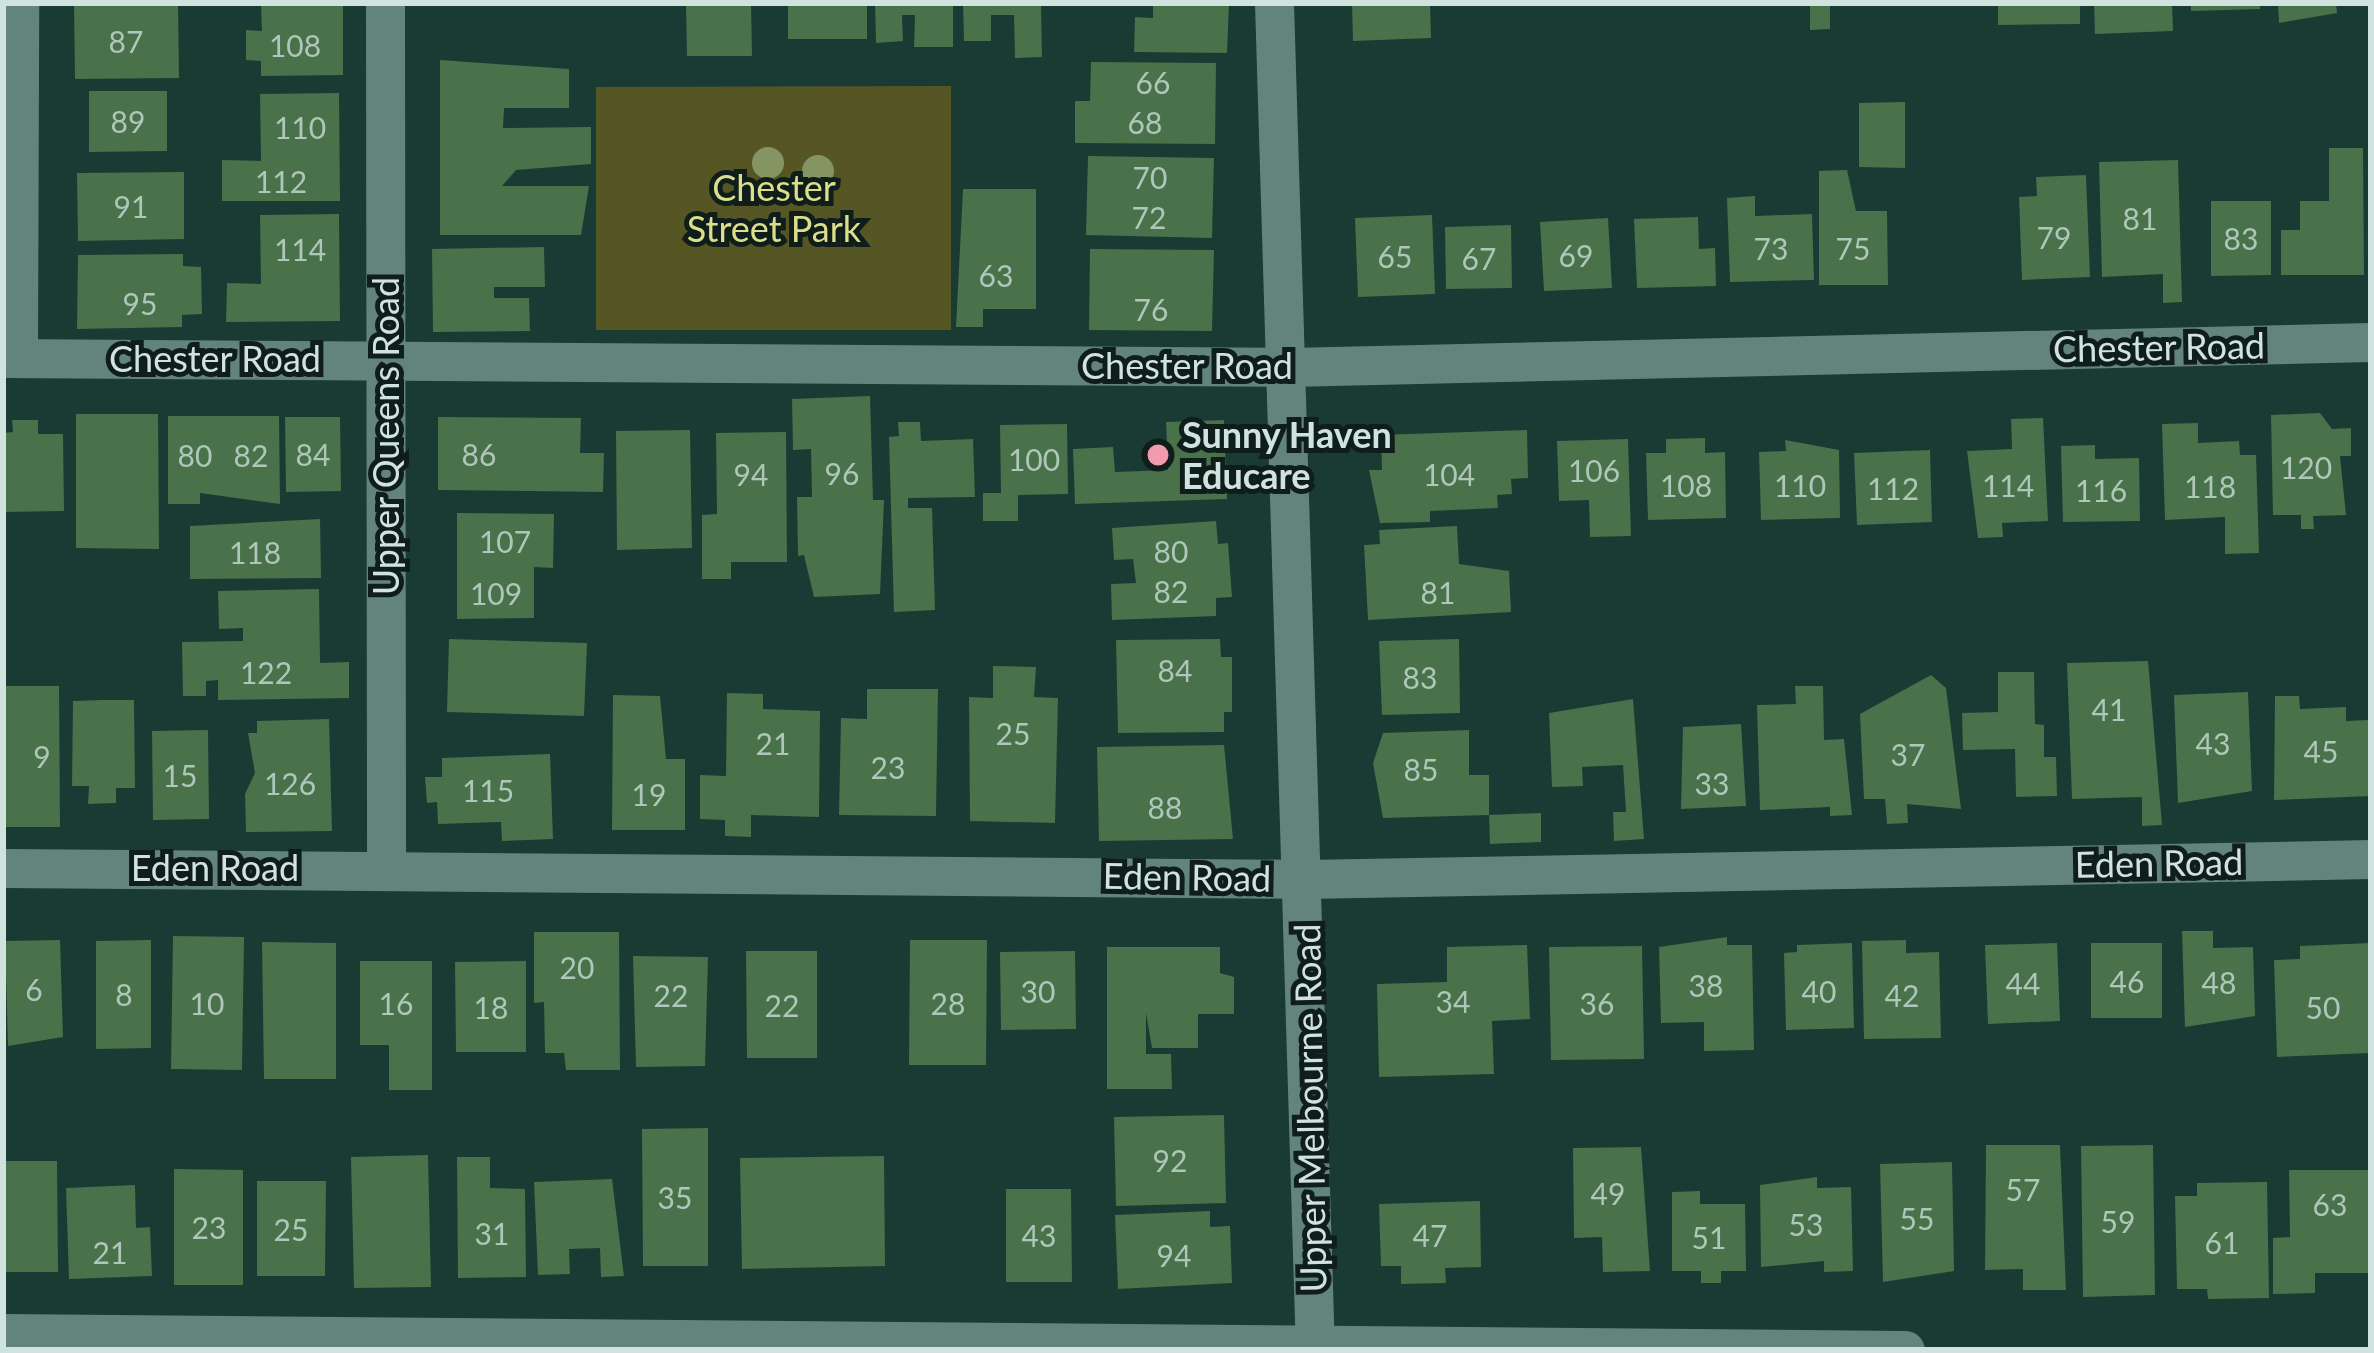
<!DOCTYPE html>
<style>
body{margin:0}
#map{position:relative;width:2374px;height:1353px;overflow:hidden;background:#1a3a34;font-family:Lato,sans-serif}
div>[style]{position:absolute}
.green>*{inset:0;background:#565624}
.building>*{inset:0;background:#49714a}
.minor>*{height:39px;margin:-19.5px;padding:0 19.5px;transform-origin:19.5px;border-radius:19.5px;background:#62847c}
.trees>*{width:32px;height:32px;margin:-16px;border-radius:50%;background:#849463}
.dots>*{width:33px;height:33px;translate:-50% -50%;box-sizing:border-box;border:6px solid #101e1b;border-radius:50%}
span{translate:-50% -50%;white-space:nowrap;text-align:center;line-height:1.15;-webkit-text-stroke:10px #101e1b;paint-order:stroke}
.number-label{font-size:30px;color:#afc6ba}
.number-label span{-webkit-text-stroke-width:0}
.park-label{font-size:36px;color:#dbde8a}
.street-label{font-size:36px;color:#d1e3df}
.poi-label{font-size:36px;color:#d1e3df;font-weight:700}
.left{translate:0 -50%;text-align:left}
.frame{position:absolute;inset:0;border:6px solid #d1e3df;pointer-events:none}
</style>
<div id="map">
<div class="green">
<i style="clip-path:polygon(951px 86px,951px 330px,596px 330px,596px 87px)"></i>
</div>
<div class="building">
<i style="clip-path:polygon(74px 3px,178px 3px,179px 78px,75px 79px)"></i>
<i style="clip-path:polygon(686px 3px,751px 3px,752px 56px,687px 56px)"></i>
<i style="clip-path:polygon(788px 3px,867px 3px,867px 39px,788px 39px)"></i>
<i style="clip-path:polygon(875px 3px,953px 3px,953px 47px,914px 47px,915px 15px,902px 15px,903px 41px,876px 43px)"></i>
<i style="clip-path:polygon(963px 3px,1041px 3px,1042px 57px,1015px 58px,1014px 15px,991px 15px,991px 41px,964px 41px)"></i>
<i style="clip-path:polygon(1153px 3px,1229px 3px,1227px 53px,1134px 52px,1135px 17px,1153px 18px)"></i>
<i style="clip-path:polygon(1352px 3px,1430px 3px,1431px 38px,1353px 41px)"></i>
<i style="clip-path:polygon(1810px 3px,1830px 3px,1830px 29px,1810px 30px)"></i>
<i style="clip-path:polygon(1998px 3px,2080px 3px,2080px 24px,1998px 25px)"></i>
<i style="clip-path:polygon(2094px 3px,2172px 3px,2173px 31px,2095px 34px)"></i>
<i style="clip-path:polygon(2191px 3px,2260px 3px,2260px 9px,2191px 11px)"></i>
<i style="clip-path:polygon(2278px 3px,2336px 3px,2337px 13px,2279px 23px)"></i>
<i style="clip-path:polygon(343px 5px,343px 75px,261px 76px,261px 61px,246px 60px,246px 30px,262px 31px,261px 6px)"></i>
<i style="clip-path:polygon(440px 60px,569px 69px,569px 108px,504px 108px,503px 128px,591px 127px,591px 164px,516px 170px,502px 186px,589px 186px,581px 235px,440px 235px)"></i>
<i style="clip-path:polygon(1091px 62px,1216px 63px,1215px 144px,1075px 143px,1075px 101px,1090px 101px)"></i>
<i style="clip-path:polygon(89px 91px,167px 91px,167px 151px,89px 152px)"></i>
<i style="clip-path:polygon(339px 93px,340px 201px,222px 201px,222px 160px,261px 161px,260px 94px)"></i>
<i style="clip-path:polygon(1905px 102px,1905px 168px,1859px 167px,1859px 103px)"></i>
<i style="clip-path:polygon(2329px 148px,2363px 148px,2364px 275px,2281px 275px,2281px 230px,2300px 230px,2300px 201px,2329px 201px)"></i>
<i style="clip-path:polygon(1088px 156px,1214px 158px,1212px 238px,1086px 235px)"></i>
<i style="clip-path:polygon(2178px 160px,2182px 302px,2163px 303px,2163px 274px,2102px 277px,2099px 162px)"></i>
<i style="clip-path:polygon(1847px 170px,1856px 211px,1887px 211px,1888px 285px,1819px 285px,1819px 171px)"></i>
<i style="clip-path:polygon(184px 172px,184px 239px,78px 241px,77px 173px)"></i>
<i style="clip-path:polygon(2086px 175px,2090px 277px,2022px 280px,2019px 197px,2037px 196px,2036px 177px)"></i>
<i style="clip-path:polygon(963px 189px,1036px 189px,1036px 309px,983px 309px,983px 327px,956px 327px)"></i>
<i style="clip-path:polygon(1755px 196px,1755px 216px,1812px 214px,1814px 280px,1730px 282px,1727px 198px)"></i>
<i style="clip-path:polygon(2211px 201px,2271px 201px,2271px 275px,2211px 276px)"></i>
<i style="clip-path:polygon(339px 214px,340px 321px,226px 322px,227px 283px,261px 284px,260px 215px)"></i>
<i style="clip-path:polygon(1432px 215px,1435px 294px,1358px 297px,1355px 218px)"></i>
<i style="clip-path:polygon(1698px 217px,1699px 249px,1715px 248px,1716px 286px,1637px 288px,1634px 219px)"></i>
<i style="clip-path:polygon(1608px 218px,1612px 288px,1544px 291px,1540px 222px)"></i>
<i style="clip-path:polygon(1511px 225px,1512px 288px,1446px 289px,1445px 227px)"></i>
<i style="clip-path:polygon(544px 247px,545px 287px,494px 287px,494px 298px,529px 298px,530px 331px,433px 332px,432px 249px)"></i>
<i style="clip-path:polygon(1090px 249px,1214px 250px,1212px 331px,1089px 330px)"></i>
<i style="clip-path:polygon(183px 254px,183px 266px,201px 267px,202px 314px,182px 315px,182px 327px,77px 329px,78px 255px)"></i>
<i style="clip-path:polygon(870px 396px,873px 500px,884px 500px,880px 594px,814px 597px,804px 555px,798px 556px,797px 497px,812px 497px,811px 449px,793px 450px,792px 399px)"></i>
<i style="clip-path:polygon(2320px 413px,2332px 429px,2351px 428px,2351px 456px,2340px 456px,2346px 515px,2313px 516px,2314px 529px,2301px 529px,2301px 515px,2273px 515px,2271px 415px)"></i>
<i style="clip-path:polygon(76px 414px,158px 414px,159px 549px,76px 548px)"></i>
<i style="clip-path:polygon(168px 416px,279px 416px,280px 504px,200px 493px,200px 504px,168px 504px)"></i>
<i style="clip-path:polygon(285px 417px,340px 417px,341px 491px,286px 492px)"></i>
<i style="clip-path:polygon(438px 417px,581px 418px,580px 453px,604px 453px,603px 492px,438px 490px)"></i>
<i style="clip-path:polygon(2043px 418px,2048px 521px,2002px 523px,2003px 537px,1978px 538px,1967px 451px,2012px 449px,2011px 419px)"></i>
<i style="clip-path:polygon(12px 420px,38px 420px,38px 434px,63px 434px,64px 511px,3px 512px,3px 433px,13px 432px)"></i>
<i style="clip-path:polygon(1224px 420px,1227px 499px,1075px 504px,1073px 449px,1113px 447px,1115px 472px,1168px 470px,1166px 422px)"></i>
<i style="clip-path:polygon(898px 422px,920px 422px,921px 441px,973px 439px,975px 497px,908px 498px,908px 508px,932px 508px,935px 610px,894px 612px,889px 437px,899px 436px)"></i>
<i style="clip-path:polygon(2198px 423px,2198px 443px,2239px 441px,2240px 455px,2256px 455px,2259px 553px,2225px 554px,2225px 517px,2165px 520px,2162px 424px)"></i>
<i style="clip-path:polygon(1067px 424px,1068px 494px,1018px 495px,1018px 521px,983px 521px,983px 493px,1001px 493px,1000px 425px)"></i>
<i style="clip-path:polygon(690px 430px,692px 548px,617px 550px,616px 431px)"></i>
<i style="clip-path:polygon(1527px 430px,1528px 478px,1511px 479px,1512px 494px,1497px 495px,1498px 508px,1430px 511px,1430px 522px,1380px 523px,1369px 470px,1382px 470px,1381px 435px)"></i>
<i style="clip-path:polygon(786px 432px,787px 562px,731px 562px,731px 579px,702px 579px,702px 515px,717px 514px,716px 433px)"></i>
<i style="clip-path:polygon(1705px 438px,1705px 453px,1725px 452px,1726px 518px,1648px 520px,1646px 453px,1666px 453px,1666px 439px)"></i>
<i style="clip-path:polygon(1628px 439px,1631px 536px,1590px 537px,1589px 500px,1559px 501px,1557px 441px)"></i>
<i style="clip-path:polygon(1785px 440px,1839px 450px,1840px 518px,1761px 520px,1759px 452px,1786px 451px)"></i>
<i style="clip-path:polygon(2095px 445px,2095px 459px,2139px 458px,2140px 521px,2063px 522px,2061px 446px)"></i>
<i style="clip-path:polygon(1930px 450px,1932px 522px,1857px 525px,1854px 453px)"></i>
<i style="clip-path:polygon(457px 513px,554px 514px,553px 568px,534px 567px,534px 618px,457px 619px)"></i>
<i style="clip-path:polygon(320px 519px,321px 578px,190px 579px,190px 526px)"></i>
<i style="clip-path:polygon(1216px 521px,1218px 544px,1228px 543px,1232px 597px,1216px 598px,1216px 616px,1112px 620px,1111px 584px,1136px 583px,1133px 559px,1114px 560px,1112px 528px)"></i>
<i style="clip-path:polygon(1457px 526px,1459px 564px,1509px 571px,1511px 612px,1368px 620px,1364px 545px,1380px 544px,1379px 530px)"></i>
<i style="clip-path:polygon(319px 589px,320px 663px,349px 662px,349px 698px,218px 700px,218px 680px,206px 681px,206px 696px,183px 696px,182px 642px,243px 641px,243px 628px,219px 629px,218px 591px)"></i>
<i style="clip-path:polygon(449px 639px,587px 643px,584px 716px,447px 712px)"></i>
<i style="clip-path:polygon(1220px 639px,1221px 657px,1232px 657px,1232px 712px,1224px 712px,1224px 732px,1118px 733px,1116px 640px)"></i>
<i style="clip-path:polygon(1459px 639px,1460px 713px,1382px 715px,1379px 641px)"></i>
<i style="clip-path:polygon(2148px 661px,2162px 825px,2142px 826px,2142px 797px,2072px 799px,2067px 663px)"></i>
<i style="clip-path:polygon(993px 666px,1036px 667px,1034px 697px,1058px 698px,1055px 823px,970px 821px,969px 697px,993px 698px)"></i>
<i style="clip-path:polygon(1998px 672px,2034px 672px,2035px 724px,2044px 725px,2044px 757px,2056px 757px,2057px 796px,2016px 797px,2015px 749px,1963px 750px,1962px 713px,1998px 712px)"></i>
<i style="clip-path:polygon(1931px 675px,1946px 688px,1961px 809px,1907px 804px,1908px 823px,1887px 824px,1885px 799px,1864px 799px,1860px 714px)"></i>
<i style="clip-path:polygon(3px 686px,59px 686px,60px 827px,3px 827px)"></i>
<i style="clip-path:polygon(1795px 686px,1823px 686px,1824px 740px,1844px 739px,1852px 815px,1830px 816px,1830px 807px,1760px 810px,1757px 705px,1796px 704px)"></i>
<i style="clip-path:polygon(867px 689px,938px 689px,936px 816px,839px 815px,841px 718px,867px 719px)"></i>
<i style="clip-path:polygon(2248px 692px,2252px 791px,2178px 803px,2174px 695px)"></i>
<i style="clip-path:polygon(727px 693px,763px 694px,763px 709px,820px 711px,819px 817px,751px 815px,751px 837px,725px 836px,725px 820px,700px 819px,700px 775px,726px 776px)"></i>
<i style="clip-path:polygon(613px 695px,660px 696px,666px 759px,685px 759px,685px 830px,612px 830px)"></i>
<i style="clip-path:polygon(2275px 696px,2299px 696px,2300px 709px,2346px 707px,2346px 721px,2369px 720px,2371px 796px,2274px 800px)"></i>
<i style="clip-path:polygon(1633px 699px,1644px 839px,1614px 841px,1613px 812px,1626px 812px,1623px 765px,1582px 767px,1583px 786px,1552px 787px,1549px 713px)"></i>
<i style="clip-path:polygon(102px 700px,134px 700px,135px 788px,116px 788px,116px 803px,88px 804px,89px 786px,72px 786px,73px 701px)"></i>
<i style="clip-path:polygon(329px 719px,332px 831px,246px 832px,245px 794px,255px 773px,248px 733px,257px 733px,257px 721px)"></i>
<i style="clip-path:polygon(1741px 724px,1746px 806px,1681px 809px,1683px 727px)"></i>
<i style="clip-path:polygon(208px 730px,209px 819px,153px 820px,152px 731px)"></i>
<i style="clip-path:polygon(1469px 730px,1469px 775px,1489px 775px,1489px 815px,1383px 818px,1373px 763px,1383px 733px)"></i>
<i style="clip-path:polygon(1224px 745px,1233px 839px,1099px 841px,1097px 747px)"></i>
<i style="clip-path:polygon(550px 754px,553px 839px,502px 841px,501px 822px,438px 824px,437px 802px,427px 803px,425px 777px,442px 777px,442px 758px)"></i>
<i style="clip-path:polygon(1541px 813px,1541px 842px,1490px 844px,1489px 815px)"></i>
<i style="clip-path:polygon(2182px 931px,2213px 931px,2213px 948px,2253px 947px,2255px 1016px,2185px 1027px)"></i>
<i style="clip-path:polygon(534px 932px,619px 932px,620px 1070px,566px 1070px,564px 1053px,545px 1053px,544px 1002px,534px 1003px)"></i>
<i style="clip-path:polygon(173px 936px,244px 937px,242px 1070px,171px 1069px)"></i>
<i style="clip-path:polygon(1727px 937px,1727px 945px,1752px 945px,1754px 1050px,1704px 1051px,1704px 1022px,1661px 1023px,1659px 947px)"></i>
<i style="clip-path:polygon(60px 940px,63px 1037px,8px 1046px,5px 941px)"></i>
<i style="clip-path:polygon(151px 940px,151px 1048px,96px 1049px,96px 941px)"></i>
<i style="clip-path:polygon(910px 940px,987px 940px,986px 1065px,909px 1065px)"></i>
<i style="clip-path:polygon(1906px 940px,1906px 953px,1939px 952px,1941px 1038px,1864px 1039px,1862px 941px)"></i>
<i style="clip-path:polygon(262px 942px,336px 943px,336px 1079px,264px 1079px)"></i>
<i style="clip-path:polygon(1852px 943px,1854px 1028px,1786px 1030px,1784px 953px,1797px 952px,1797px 945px)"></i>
<i style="clip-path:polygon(2057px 943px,2060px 1021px,1988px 1024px,1985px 945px)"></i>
<i style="clip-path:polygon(2091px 943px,2162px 943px,2162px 1018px,2091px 1018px)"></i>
<i style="clip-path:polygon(2371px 943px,2371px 1053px,2277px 1057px,2274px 960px,2300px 959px,2300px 946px)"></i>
<i style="clip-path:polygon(1527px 945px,1530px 1019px,1492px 1021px,1494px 1074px,1379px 1077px,1377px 984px,1447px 982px,1447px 947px)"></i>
<i style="clip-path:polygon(1642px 946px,1644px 1059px,1551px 1060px,1549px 947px)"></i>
<i style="clip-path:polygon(1107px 947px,1220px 947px,1220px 973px,1234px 977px,1234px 1014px,1198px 1014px,1198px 1048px,1152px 1048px,1146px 1013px,1146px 1054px,1171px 1054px,1172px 1089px,1107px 1089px)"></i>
<i style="clip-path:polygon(746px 951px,817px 951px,817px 1058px,747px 1058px)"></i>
<i style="clip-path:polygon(1075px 951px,1076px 1029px,1001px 1030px,1000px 952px)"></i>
<i style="clip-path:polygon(633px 956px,708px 957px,705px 1066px,636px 1067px)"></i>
<i style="clip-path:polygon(360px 961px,432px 961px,432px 1090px,389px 1090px,389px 1045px,360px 1045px)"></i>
<i style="clip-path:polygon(526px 961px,526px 1052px,456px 1052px,455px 962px)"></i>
<i style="clip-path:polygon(1224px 1115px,1226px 1203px,1116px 1206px,1114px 1117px)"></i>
<i style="clip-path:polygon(708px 1128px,708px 1266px,643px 1266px,642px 1129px)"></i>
<i style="clip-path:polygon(1986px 1145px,2060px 1145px,2066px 1290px,2023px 1290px,2023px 1269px,1985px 1270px)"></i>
<i style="clip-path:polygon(2153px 1145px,2155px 1295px,2083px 1297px,2081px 1146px)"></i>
<i style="clip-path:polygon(1641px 1147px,1650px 1271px,1603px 1272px,1602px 1237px,1574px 1238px,1573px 1148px)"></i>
<i style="clip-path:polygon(428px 1155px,431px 1287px,354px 1288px,351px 1157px)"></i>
<i style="clip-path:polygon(884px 1156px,885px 1266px,742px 1269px,740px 1158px)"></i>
<i style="clip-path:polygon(457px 1157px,490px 1157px,490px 1188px,525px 1189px,526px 1277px,458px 1278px)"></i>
<i style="clip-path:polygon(3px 1161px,57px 1161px,58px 1272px,3px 1272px)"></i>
<i style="clip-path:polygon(1952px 1162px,1954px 1271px,1883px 1282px,1880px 1164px)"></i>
<i style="clip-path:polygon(174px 1169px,243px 1170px,243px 1285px,174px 1285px)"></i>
<i style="clip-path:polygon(2289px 1170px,2371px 1170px,2371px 1273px,2315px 1273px,2315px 1293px,2273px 1294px,2273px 1238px,2290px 1237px)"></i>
<i style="clip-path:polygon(1817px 1177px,1817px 1188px,1851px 1187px,1853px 1271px,1824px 1272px,1824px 1261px,1761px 1267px,1760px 1185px)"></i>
<i style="clip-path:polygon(612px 1179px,624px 1276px,601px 1277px,600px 1248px,569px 1249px,570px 1274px,538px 1275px,534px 1182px)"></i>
<i style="clip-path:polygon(257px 1181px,326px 1181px,325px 1276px,257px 1276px)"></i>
<i style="clip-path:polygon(2267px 1182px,2269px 1298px,2208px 1299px,2207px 1289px,2177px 1289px,2175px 1196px,2197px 1196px,2197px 1183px)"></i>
<i style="clip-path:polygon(135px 1185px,136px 1228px,150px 1227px,152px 1276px,69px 1279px,66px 1188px)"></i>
<i style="clip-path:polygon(1006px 1189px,1071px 1189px,1072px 1282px,1006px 1282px)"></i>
<i style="clip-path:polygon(1700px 1191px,1700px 1204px,1745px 1204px,1746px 1271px,1721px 1271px,1721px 1283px,1701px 1283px,1701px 1271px,1672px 1271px,1672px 1192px)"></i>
<i style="clip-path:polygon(1480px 1201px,1481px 1267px,1445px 1268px,1446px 1283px,1401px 1284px,1401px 1266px,1381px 1266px,1379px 1204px)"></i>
<i style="clip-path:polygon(1210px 1211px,1210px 1227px,1230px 1226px,1232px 1283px,1118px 1289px,1115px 1215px)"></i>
</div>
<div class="minor">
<i style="left:385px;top:3px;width:865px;rotate:89.93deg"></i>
<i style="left:1274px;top:3px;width:1348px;rotate:88.26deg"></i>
<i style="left:3px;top:358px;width:1287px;rotate:0.4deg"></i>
<i style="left:1290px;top:367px;width:1081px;rotate:-1.32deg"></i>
<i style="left:18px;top:358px;width:355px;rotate:-89.8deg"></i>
<i style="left:3px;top:868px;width:1302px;rotate:0.48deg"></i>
<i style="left:1305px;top:879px;width:1066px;rotate:-1.07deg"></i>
<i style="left:3px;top:1333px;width:1902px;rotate:0.51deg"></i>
</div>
<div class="trees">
<i style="left:768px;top:163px"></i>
<i style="left:818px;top:171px"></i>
</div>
<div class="dots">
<i style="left:1158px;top:455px;background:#f29aae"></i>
</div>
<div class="number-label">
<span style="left:126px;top:41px">87</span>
<span style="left:295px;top:45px">108</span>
<span style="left:1153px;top:82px">66</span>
<span style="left:128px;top:121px">89</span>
<span style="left:1145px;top:122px">68</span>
<span style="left:300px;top:127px">110</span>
<span style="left:1150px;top:177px">70</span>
<span style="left:281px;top:181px">112</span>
<span style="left:131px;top:206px">91</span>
<span style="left:1149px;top:217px">72</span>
<span style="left:2140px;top:218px">81</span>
<span style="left:2054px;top:237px">79</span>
<span style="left:2241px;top:238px">83</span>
<span style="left:1771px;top:248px">73</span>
<span style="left:1853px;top:248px">75</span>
<span style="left:300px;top:249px">114</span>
<span style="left:1576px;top:255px">69</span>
<span style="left:1395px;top:256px">65</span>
<span style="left:1479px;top:258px">67</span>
<span style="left:996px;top:275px">63</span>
<span style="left:140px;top:303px">95</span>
<span style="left:1151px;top:309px">76</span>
<span style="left:313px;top:454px">84</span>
<span style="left:479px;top:454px">86</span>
<span style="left:195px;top:455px">80</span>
<span style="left:251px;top:455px">82</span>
<span style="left:1034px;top:459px">100</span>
<span style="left:2306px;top:467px">120</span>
<span style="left:1594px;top:470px">106</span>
<span style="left:842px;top:473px">96</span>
<span style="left:751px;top:474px">94</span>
<span style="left:1449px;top:474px">104</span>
<span style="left:1686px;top:485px">108</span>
<span style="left:1800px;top:485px">110</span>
<span style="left:2008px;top:485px">114</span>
<span style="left:2210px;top:486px">118</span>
<span style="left:1893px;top:488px">112</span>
<span style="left:2101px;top:490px">116</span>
<span style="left:505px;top:541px">107</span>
<span style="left:1171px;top:551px">80</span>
<span style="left:255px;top:552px">118</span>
<span style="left:1171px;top:591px">82</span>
<span style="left:1438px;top:592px">81</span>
<span style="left:496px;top:593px">109</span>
<span style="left:1175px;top:670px">84</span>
<span style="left:266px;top:672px">122</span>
<span style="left:1420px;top:677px">83</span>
<span style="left:2109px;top:709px">41</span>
<span style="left:1013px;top:733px">25</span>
<span style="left:773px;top:743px">21</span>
<span style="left:2213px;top:743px">43</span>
<span style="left:2321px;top:751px">45</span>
<span style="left:1908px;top:754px">37</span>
<span style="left:42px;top:756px">9</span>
<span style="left:888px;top:767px">23</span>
<span style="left:1421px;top:769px">85</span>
<span style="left:180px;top:775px">15</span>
<span style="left:290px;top:783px">126</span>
<span style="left:1712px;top:783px">33</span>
<span style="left:488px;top:790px">115</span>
<span style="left:649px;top:794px">19</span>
<span style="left:1165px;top:807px">88</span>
<span style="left:577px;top:967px">20</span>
<span style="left:2127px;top:981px">46</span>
<span style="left:2219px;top:982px">48</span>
<span style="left:2023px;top:983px">44</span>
<span style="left:1706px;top:985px">38</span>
<span style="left:34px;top:989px">6</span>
<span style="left:1038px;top:991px">30</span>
<span style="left:1819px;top:991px">40</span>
<span style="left:124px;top:994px">8</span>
<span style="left:671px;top:995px">22</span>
<span style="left:1902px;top:995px">42</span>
<span style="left:1453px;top:1001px">34</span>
<span style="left:207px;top:1003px">10</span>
<span style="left:396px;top:1003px">16</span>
<span style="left:948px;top:1003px">28</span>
<span style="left:1597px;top:1003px">36</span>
<span style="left:782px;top:1005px">22</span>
<span style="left:491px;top:1007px">18</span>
<span style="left:2323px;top:1007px">50</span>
<span style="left:1170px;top:1160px">92</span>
<span style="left:2023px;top:1189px">57</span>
<span style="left:1608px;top:1193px">49</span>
<span style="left:675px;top:1197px">35</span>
<span style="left:2330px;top:1204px">63</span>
<span style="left:1917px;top:1218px">55</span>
<span style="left:2118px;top:1221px">59</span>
<span style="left:1806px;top:1224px">53</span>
<span style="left:209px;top:1227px">23</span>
<span style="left:291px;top:1229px">25</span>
<span style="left:492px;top:1233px">31</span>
<span style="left:1039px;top:1235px">43</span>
<span style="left:1430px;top:1235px">47</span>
<span style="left:1709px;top:1237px">51</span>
<span style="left:2222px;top:1242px">61</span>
<span style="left:110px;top:1252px">21</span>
<span style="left:1174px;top:1255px">94</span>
</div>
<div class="park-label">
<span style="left:774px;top:208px">Chester<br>Street Park</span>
</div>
<div class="street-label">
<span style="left:2159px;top:347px;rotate:-1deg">Chester Road</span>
<span style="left:215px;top:359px">Chester Road</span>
<span style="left:1187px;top:366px">Chester Road</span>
<span style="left:386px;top:436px;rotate:-90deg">Upper Queens Road</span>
<span style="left:2159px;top:863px;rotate:-1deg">Eden Road</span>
<span style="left:215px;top:868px">Eden Road</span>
<span style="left:1187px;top:877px;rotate:1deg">Eden Road</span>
<span style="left:1310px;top:1108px;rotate:-91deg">Upper Melbourne Road</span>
</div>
<div class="poi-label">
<span class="left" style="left:1182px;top:455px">Sunny Haven<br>Educare</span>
</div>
<div class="frame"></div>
</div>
